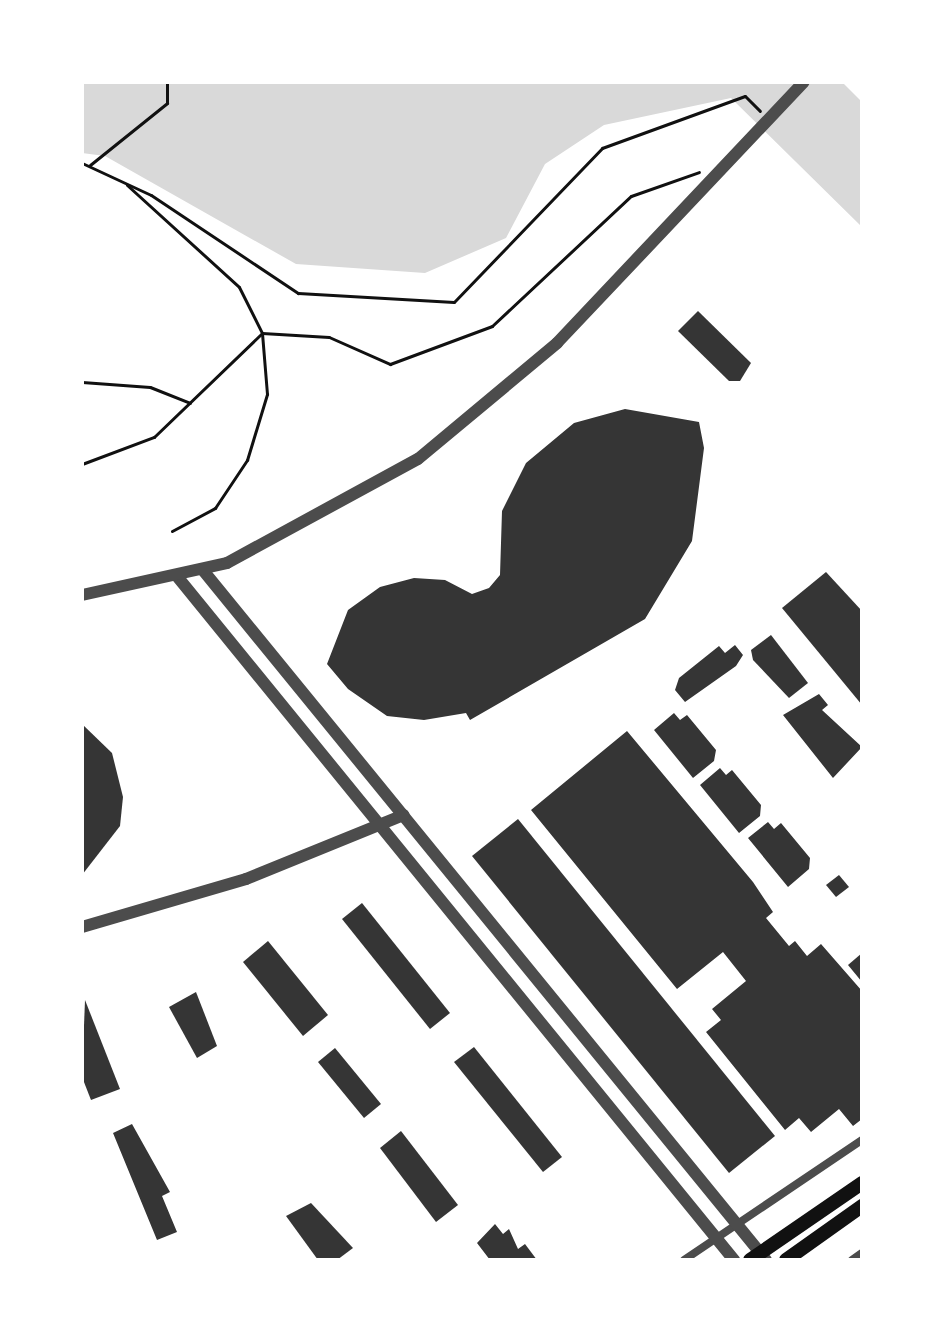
<!DOCTYPE html>
<style>
body{margin:0}
#map{position:relative;width:944px;height:1342px;overflow:hidden;background:#fff;font-family:"PT Sans Narrow",sans-serif}
div>[style]{position:absolute}
.water>*{inset:0;background:#d9d9d9}
.building>*{inset:0;background:#353535}
.path>*{height:3px;margin:-1.5px;padding:0 1.5px;transform-origin:1.5px;border-radius:1.5px;background:#111}
.minor>*{height:8px;margin:-4px;padding:0 4px;transform-origin:4px;border-radius:4px;background:#4c4c4c}
.tertiary>*{height:12px;margin:-6px;padding:0 6px;transform-origin:6px;border-radius:6px;background:#4c4c4c}
.secondary>*{height:14px;margin:-7px;padding:0 7px;transform-origin:7px;border-radius:7px;background:#111}
span{translate:-50% -50%;white-space:nowrap;text-align:center;line-height:1.15;-webkit-text-stroke:8px #fff;paint-order:stroke}
.frame{position:absolute;inset:0;border:84px solid #fff;pointer-events:none}
</style>
<div id="map">
<div class="water">
<i style="clip-path:polygon(82px 82px,842px 82px,862px 102px,862px 227px,731px 98px,604px 125px,545px 164px,506px 238px,425px 273px,296px 264px,105px 156px,82px 153px)"></i>
</div>
<div class="building">
<i style="clip-path:polygon(698px 311px,751px 363px,740px 381px,729px 381px,678px 331px)"></i>
<i style="clip-path:polygon(625px 409px,699px 422px,704px 448px,692px 541px,645px 619px,470px 720px,466px 713px,424px 720px,387px 716px,348px 689px,327px 664px,348px 610px,380px 587px,414px 578px,445px 580px,472px 594px,489px 588px,500px 575px,502px 511px,526px 463px,574px 423px)"></i>
<i style="clip-path:polygon(826px 572px,862px 611px,862px 705px,782px 608px)"></i>
<i style="clip-path:polygon(771px 635px,808px 683px,789px 698px,753px 660px,751px 650px)"></i>
<i style="clip-path:polygon(735px 645px,743px 655px,736px 666px,685px 702px,675px 690px,679px 678px,719px 646px,725px 653px)"></i>
<i style="clip-path:polygon(819px 694px,828px 705px,822px 710px,862px 747px,833px 778px,783px 715px)"></i>
<i style="clip-path:polygon(674px 713px,680px 720px,687px 715px,716px 750px,714px 761px,693px 778px,654px 730px)"></i>
<i style="clip-path:polygon(82px 724px,112px 753px,123px 797px,120px 826px,82px 875px)"></i>
<i style="clip-path:polygon(627px 731px,753px 882px,773px 912px,766px 918px,789px 946px,795px 941px,807px 956px,821px 944px,862px 991px,862px 1119px,853px 1126px,839px 1109px,811px 1132px,799px 1118px,785px 1130px,706px 1032px,721px 1020px,712px 1009px,746px 981px,723px 952px,677px 989px,531px 810px)"></i>
<i style="clip-path:polygon(720px 768px,726px 775px,732px 770px,761px 805px,760px 816px,739px 833px,700px 785px)"></i>
<i style="clip-path:polygon(518px 819px,775px 1136px,729px 1173px,472px 856px)"></i>
<i style="clip-path:polygon(768px 822px,774px 829px,781px 823px,810px 858px,809px 869px,788px 887px,748px 838px)"></i>
<i style="clip-path:polygon(839px 875px,849px 887px,836px 897px,826px 885px)"></i>
<i style="clip-path:polygon(362px 903px,450px 1013px,430px 1029px,342px 919px)"></i>
<i style="clip-path:polygon(268px 941px,328px 1015px,303px 1036px,243px 962px)"></i>
<i style="clip-path:polygon(862px 953px,862px 982px,848px 965px)"></i>
<i style="clip-path:polygon(196px 992px,217px 1046px,197px 1058px,169px 1007px)"></i>
<i style="clip-path:polygon(85px 1000px,120px 1089px,91px 1100px,82px 1077px)"></i>
<i style="clip-path:polygon(474px 1047px,562px 1157px,543px 1172px,454px 1062px)"></i>
<i style="clip-path:polygon(335px 1048px,381px 1104px,364px 1118px,318px 1062px)"></i>
<i style="clip-path:polygon(132px 1124px,170px 1192px,162px 1196px,177px 1232px,157px 1240px,113px 1133px)"></i>
<i style="clip-path:polygon(401px 1131px,458px 1205px,436px 1222px,380px 1148px)"></i>
<i style="clip-path:polygon(311px 1203px,353px 1248px,337px 1260px,318px 1260px,286px 1216px)"></i>
<i style="clip-path:polygon(495px 1224px,503px 1234px,509px 1229px,518px 1249px,525px 1244px,537px 1260px,490px 1260px,477px 1243px)"></i>
</div>
<div class="path">
<i style="left:82px;top:163px;width:76px;rotate:24.9deg"></i>
<i style="left:151px;top:195px;width:177px;rotate:33.7deg"></i>
<i style="left:298px;top:293px;width:156px;rotate:3.3deg"></i>
<i style="left:454px;top:302px;width:214px;rotate:-46.1deg"></i>
<i style="left:602px;top:148px;width:152px;rotate:-20deg"></i>
<i style="left:745px;top:96px;width:21px;rotate:45deg"></i>
<i style="left:90px;top:165px;width:99px;rotate:-38.8deg"></i>
<i style="left:167px;top:103px;width:21px;rotate:-90deg"></i>
<i style="left:127px;top:185px;width:151px;rotate:42.3deg"></i>
<i style="left:239px;top:287px;width:51px;rotate:63.4deg"></i>
<i style="left:262px;top:333px;width:67px;rotate:3.4deg"></i>
<i style="left:329px;top:337px;width:67px;rotate:23.9deg"></i>
<i style="left:390px;top:364px;width:109px;rotate:-20.4deg"></i>
<i style="left:492px;top:326px;width:190px;rotate:-43.1deg"></i>
<i style="left:631px;top:196px;width:72px;rotate:-19.4deg"></i>
<i style="left:82px;top:382px;width:68px;rotate:4.2deg"></i>
<i style="left:150px;top:387px;width:43px;rotate:21.8deg"></i>
<i style="left:82px;top:464px;width:77px;rotate:-20.6deg"></i>
<i style="left:154px;top:437px;width:150px;rotate:-43.9deg"></i>
<i style="left:172px;top:531px;width:49px;rotate:-28.1deg"></i>
<i style="left:215px;top:508px;width:58px;rotate:-56.3deg"></i>
<i style="left:247px;top:460px;width:69px;rotate:-73.1deg"></i>
<i style="left:267px;top:394px;width:61px;rotate:-94.7deg"></i>
</div>
<div class="minor">
<i style="left:684px;top:1260px;width:215px;rotate:-34deg"></i>
<i style="left:852px;top:1260px;width:12px;rotate:-35deg"></i>
</div>
<div class="tertiary">
<i style="left:202px;top:569px;width:892px;rotate:50.78deg"></i>
<i style="left:176px;top:575px;width:884px;rotate:50.83deg"></i>
<i style="left:82px;top:595px;width:148px;rotate:-12.4deg"></i>
<i style="left:227px;top:563px;width:217px;rotate:-28.6deg"></i>
<i style="left:418px;top:459px;width:181px;rotate:-39.8deg"></i>
<i style="left:557px;top:343px;width:359px;rotate:-46.6deg"></i>
<i style="left:82px;top:927px;width:171px;rotate:-16.3deg"></i>
<i style="left:246px;top:879px;width:170px;rotate:-22.1deg"></i>
</div>
<div class="secondary">
<i style="left:750px;top:1260px;width:136px;rotate:-34.5deg"></i>
<i style="left:786px;top:1260px;width:93px;rotate:-35.4deg"></i>
</div>
<div class="frame"></div>
</div>
